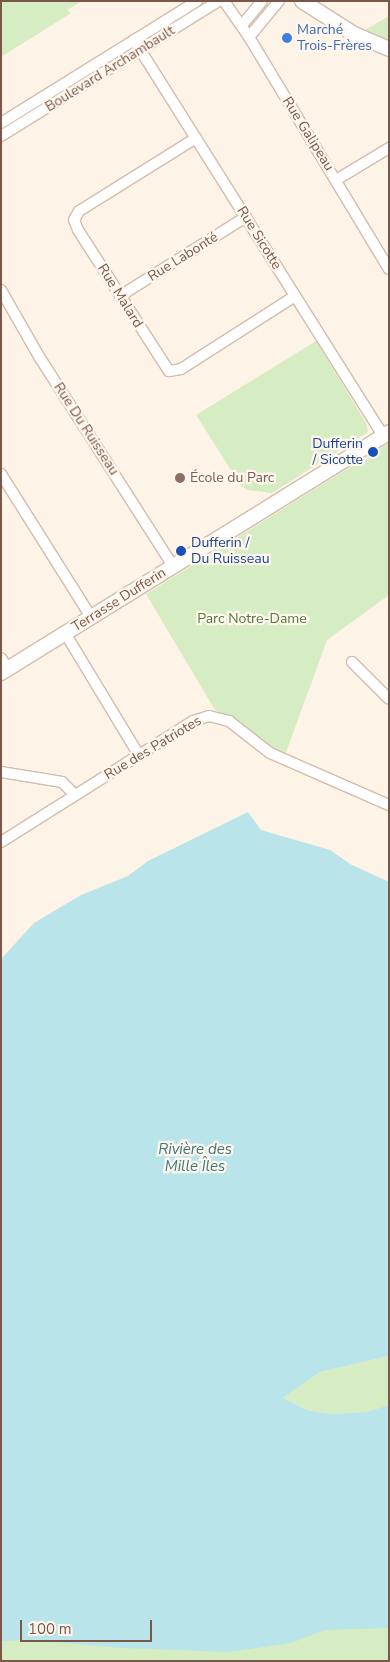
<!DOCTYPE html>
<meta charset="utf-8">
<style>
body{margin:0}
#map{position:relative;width:390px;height:1662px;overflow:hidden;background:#fdf3e6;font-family:"Nunito Sans",sans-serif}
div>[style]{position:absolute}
.green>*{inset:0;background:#d6ecc3}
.water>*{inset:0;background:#b9e4e9}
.roads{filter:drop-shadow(1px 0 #d3bcad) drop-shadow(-1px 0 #d3bcad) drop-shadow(0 1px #d3bcad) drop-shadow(0 -1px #d3bcad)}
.street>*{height:10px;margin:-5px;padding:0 5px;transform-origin:5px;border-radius:5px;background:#fff}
.secondary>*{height:14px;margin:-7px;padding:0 7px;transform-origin:7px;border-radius:7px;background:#fff}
.dots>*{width:14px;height:14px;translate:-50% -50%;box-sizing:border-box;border:2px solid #fff7ed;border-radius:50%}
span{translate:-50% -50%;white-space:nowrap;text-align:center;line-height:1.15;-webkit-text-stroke:4.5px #fff7ed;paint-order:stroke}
.shop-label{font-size:14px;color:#366cbe}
.left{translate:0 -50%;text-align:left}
.street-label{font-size:14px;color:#795749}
.transit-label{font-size:14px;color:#164399}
.right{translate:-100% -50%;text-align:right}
.education-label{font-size:14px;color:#785e54}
.park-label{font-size:14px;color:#52793d}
.water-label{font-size:15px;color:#3b777e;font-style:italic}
.frame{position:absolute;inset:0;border:2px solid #795749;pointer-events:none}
.scale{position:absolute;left:20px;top:1620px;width:132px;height:22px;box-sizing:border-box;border:2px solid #795749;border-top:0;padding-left:6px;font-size:15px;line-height:18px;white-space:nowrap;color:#795749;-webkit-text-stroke:4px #fff7ed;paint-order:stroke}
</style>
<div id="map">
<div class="green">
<i style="clip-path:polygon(1px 1px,82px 1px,67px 10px,71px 13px,1px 57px)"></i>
<i style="clip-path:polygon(389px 16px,389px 42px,363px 31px)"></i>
<i style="clip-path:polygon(316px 341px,366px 423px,368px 432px,272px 493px,248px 490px,241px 486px,196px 415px)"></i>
<i style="clip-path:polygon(389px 443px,389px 595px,327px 640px,285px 755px,271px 748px,232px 718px,215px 710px,146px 594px)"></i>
<i style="clip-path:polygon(389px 1356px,389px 1405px,366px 1412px,331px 1414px,307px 1410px,283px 1398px,320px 1372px)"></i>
<i style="clip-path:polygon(389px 1612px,389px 1661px,1px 1661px,1px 1629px)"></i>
</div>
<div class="water">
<i style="clip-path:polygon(248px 812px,261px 830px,330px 850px,350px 864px,389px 882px,389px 1356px,320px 1372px,283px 1398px,307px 1410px,331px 1414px,366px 1412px,389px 1405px,389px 1628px,325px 1630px,291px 1643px,228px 1652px,123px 1648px,30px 1640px,1px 1641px,1px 959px,34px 923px,81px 895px,128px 876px,148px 861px)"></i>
</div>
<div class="roads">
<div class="street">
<i style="left:224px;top:1px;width:44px;rotate:55.2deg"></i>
<i style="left:249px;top:37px;width:271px;rotate:58.9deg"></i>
<i style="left:242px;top:25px;width:31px;rotate:-50deg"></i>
<i style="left:249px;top:37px;width:47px;rotate:-50.2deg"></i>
<i style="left:134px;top:40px;width:468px;rotate:57.8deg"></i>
<i style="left:1px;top:123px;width:231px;rotate:-31.9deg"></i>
<i style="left:1px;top:136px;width:256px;rotate:-31.8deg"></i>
<i style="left:196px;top:138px;width:138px;rotate:148deg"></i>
<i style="left:79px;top:211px;width:10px;rotate:119deg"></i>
<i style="left:74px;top:220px;width:11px;rotate:68deg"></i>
<i style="left:78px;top:230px;width:168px;rotate:57.2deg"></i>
<i style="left:169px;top:371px;width:12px;rotate:-9deg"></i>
<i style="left:181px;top:369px;width:135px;rotate:-32.6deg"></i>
<i style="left:336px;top:180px;width:62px;rotate:-31.1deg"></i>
<i style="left:1px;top:290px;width:78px;rotate:60.2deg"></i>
<i style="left:40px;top:358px;width:247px;rotate:57.4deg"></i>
<i style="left:120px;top:296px;width:149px;rotate:-32.1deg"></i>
<i style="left:1px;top:474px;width:169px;rotate:57.8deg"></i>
<i style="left:65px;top:633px;width:143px;rotate:58.8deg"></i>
<i style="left:1px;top:658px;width:13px;rotate:58deg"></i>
<i style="left:352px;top:662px;width:52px;rotate:45deg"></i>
<i style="left:1px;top:772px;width:62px;rotate:9.3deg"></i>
<i style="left:62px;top:782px;width:18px;rotate:45deg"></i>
<i style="left:1px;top:842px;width:227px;rotate:-32.2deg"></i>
<i style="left:193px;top:721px;width:17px;rotate:-17deg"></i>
<i style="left:209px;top:716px;width:21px;rotate:14deg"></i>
<i style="left:229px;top:721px;width:52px;rotate:38deg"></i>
<i style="left:270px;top:753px;width:130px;rotate:23.6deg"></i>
</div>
<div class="secondary">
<i style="left:302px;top:1px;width:62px;rotate:32.4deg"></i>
<i style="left:354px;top:34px;width:38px;rotate:23deg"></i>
<i style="left:1px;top:673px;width:457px;rotate:-31.8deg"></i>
</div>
</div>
<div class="dots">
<i style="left:287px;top:38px;background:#3f7fe0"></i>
<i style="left:373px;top:452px;background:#1a4fb4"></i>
<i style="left:180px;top:478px;background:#8d6e63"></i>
<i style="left:181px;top:551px;background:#1a4fb4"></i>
</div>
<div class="shop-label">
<span class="left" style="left:297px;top:38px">Marché<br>Trois-Frères</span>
</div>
<div class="street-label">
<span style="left:110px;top:69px;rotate:-32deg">Boulevard Archambault</span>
<span style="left:308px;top:134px;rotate:58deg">Rue Galipeau</span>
<span style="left:259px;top:238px;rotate:58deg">Rue Sicotte</span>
<span style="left:183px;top:257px;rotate:-32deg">Rue Labonté</span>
<span style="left:120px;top:296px;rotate:58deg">Rue Malard</span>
<span style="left:86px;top:429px;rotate:57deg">Rue Du Ruisseau</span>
<span style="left:119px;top:600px;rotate:-32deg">Terrasse Dufferin</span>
<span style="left:153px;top:748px;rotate:-31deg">Rue des Patriotes</span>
</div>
<div class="transit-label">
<span class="right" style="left:363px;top:452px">Dufferin<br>/ Sicotte</span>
<span class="left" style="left:191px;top:551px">Dufferin /<br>Du Ruisseau</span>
</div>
<div class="education-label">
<span class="left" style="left:190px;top:478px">École du Parc</span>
</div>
<div class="park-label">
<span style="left:252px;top:619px">Parc Notre-Dame</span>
</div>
<div class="water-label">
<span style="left:195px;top:1158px">Rivière des<br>Mille Îles</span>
</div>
<div class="frame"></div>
<div class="scale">100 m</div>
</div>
